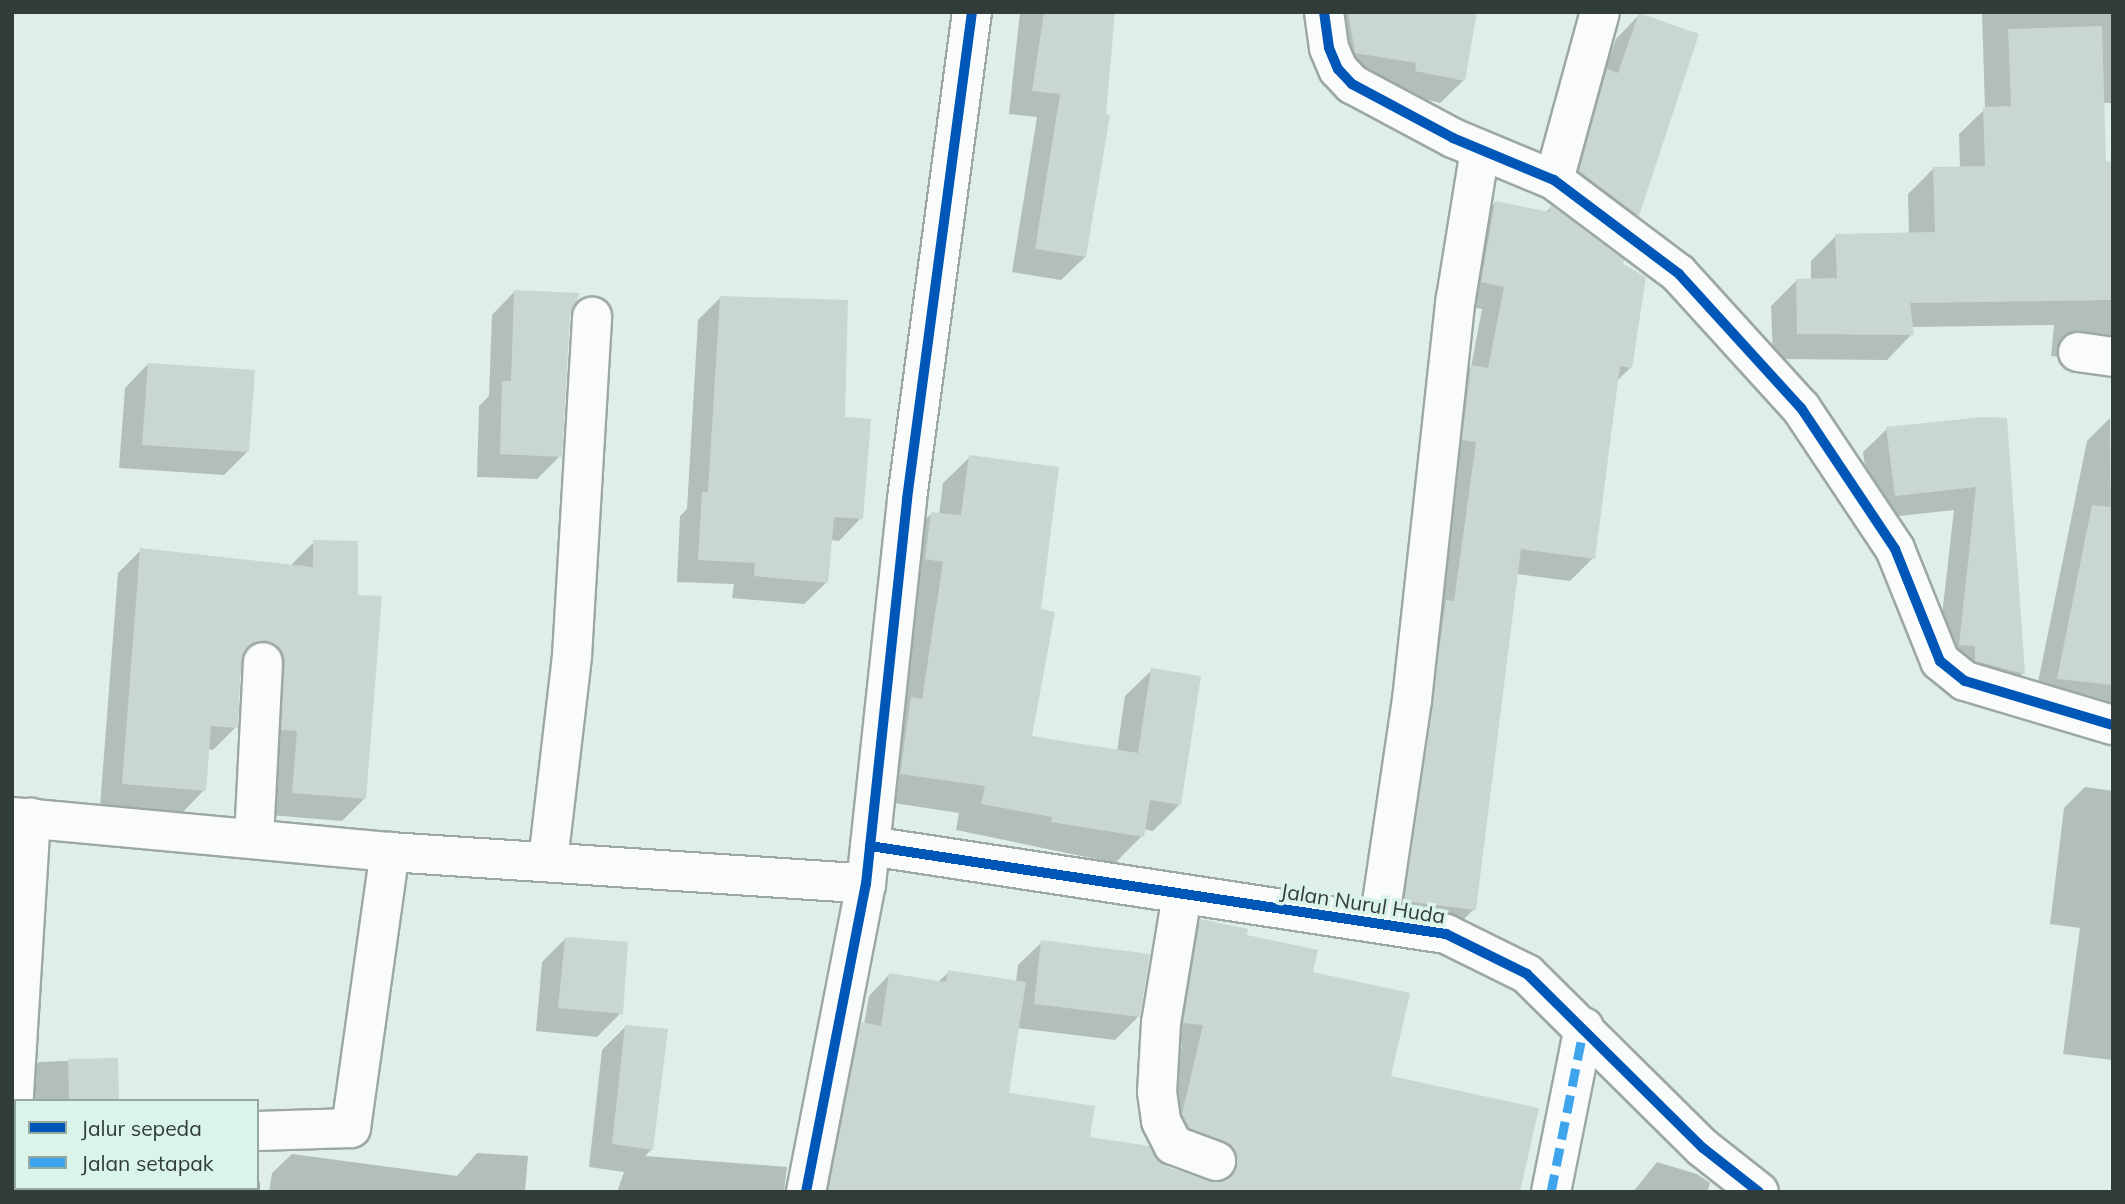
<!DOCTYPE html>
<style>
body{margin:0}
#map{position:relative;width:2125px;height:1204px;overflow:hidden;background:#e0eee8;font-family:Mulish,sans-serif}
div>[style]{position:absolute}
.shadow>*{inset:0;background:#0003}
.building>*{inset:0;background:#c9d6d2}
.roads{filter:drop-shadow(2px 0 #9da8a3) drop-shadow(-2px 0 #9da8a3) drop-shadow(0 2px #9da8a3) drop-shadow(0 -2px #9da8a3)}
.minor>*{height:38px;margin:-19px;padding:0 19px;transform-origin:19px;border-radius:19px;background:#fafcfc}
.quiet>*{height:9px;margin-top:-4.5px;transform-origin:0;background:repeating-linear-gradient(90deg,#3ea4ec 0 18px,transparent 0 27px)}
.cycleway>*{height:10px;margin:-5px;padding:0 5px;transform-origin:5px;border-radius:5px;background:#0057b8}
span{translate:-50% -50%;white-space:nowrap;text-align:center;line-height:1.15;-webkit-text-stroke:7px #daf4e9;paint-order:stroke}
.street-label{font-size:21px;color:#323c38}
.frame{position:absolute;inset:0;border:14px solid #323c38;pointer-events:none}
.legend{position:absolute;left:14px;top:1099px;width:245px;height:91px;box-sizing:border-box;background:#daf4e9;border:2px solid #97aaa2;margin:0;padding:9px 12px;list-style:none;font-size:21px;color:#323c38}
.legend li{display:flex;align-items:center;gap:14px;height:35px}
.legend b{width:35px;border:2px solid #97aaa2}
</style>
<div id="map">
<div class="shadow">
<i style="clip-path:polygon(1020px 12px,1114px 12px,1085px 257px,1061px 280px,1012px 272px,1037px 117px,1009px 114px)"></i>
<i style="clip-path:polygon(1328px 12px,1463px 12px,1464px 80px,1440px 103px,1332px 76px)"></i>
<i style="clip-path:polygon(1982px 12px,2113px 12px,2113px 103px,2102px 103px,2104px 163px,2113px 164px,2113px 370px,2090px 360px,2051px 356px,2054px 325px,1912px 327px,1912px 334px,1887px 360px,1773px 359px,1771px 306px,1797px 280px,1811px 280px,1811px 261px,1836px 236px,1909px 235px,1908px 194px,1933px 169px,1960px 168px,1959px 134px,1985px 109px)"></i>
<i style="clip-path:polygon(1639px 15px,1697px 36px,1637px 215px,1614px 238px,1556px 195px,1584px 95px,1603px 75px,1616px 39px)"></i>
<i style="clip-path:polygon(1495px 203px,1545px 213px,1551px 207px,1630px 368px,1616px 382px,1593px 558px,1570px 581px,1517px 574px,1474px 909px,1451px 932px,1382px 923px,1448px 390px,1471px 367px,1482px 309px,1459px 305px,1472px 226px)"></i>
<i style="clip-path:polygon(515px 291px,568px 315px,560px 456px,537px 479px,477px 477px,479px 406px,489px 396px,492px 315px)"></i>
<i style="clip-path:polygon(720px 298px,843px 419px,861px 518px,839px 541px,830px 540px,827px 582px,804px 604px,732px 598px,734px 584px,677px 582px,680px 516px,687px 509px,698px 320px)"></i>
<i style="clip-path:polygon(148px 364px,248px 451px,224px 475px,119px 468px,125px 388px)"></i>
<i style="clip-path:polygon(2110px 418px,2113px 711px,2034px 702px,2087px 441px)"></i>
<i style="clip-path:polygon(2005px 419px,2023px 673px,2000px 697px,1936px 668px,1954px 510px,1872px 519px,1863px 452px,1887px 429px)"></i>
<i style="clip-path:polygon(970px 457px,1039px 611px,1030px 737px,1117px 752px,1125px 696px,1152px 670px,1180px 804px,1153px 831px,1143px 829px,1142px 836px,1115px 863px,956px 830px,959px 813px,874px 800px,898px 711px,917px 588px,899px 585px,905px 540px,931px 514px,939px 515px,943px 483px)"></i>
<i style="clip-path:polygon(314px 542px,365px 798px,342px 821px,270px 815px,251px 666px,241px 665px,236px 727px,213px 750px,207px 749px,204px 790px,182px 813px,100px 807px,118px 573px,141px 550px,291px 565px)"></i>
<i style="clip-path:polygon(2085px 787px,2113px 791px,2113px 1060px,2063px 1054px,2080px 928px,2050px 924px,2064px 808px)"></i>
<i style="clip-path:polygon(1201px 920px,1245px 936px,1311px 973px,1389px 1078px,1520px 1192px,810px 1192px,841px 1045px,864px 1025px,869px 996px,890px 974px,938px 982px,949px 972px,1016px 982px,1018px 965px,1042px 942px,1138px 1017px,1115px 1040px,1017px 1028px,1007px 1094px,1088px 1139px,1209px 1183px,1217px 1180px,1162px 1136px,1182px 1046px,1163px 1044px,1180px 942px)"></i>
<i style="clip-path:polygon(565px 939px,621px 1013px,597px 1037px,536px 1031px,542px 962px)"></i>
<i style="clip-path:polygon(626px 1026px,652px 1149px,645px 1156px,787px 1167px,784px 1192px,617px 1192px,624px 1172px,589px 1167px,602px 1050px)"></i>
<i style="clip-path:polygon(117px 1059px,117px 1101px,16px 1101px,15px 1085px,39px 1062px)"></i>
<i style="clip-path:polygon(477px 1153px,528px 1156px,525px 1192px,269px 1192px,272px 1173px,292px 1154px,457px 1176px)"></i>
<i style="clip-path:polygon(1657px 1162px,1697px 1174px,1710px 1183px,1707px 1192px,1633px 1192px)"></i>
<i style="clip-path:polygon(48px 1188px,170px 1188px,166px 1192px)"></i>
</div>
<div class="building">
<i style="clip-path:polygon(1044px 12px,1115px 12px,1106px 114px,1110px 115px,1086px 257px,1035px 249px,1060px 94px,1032px 91px)"></i>
<i style="clip-path:polygon(1348px 12px,1477px 12px,1465px 81px,1415px 71px,1416px 63px,1355px 53px)"></i>
<i style="clip-path:polygon(1639px 13px,1699px 34px,1639px 216px,1579px 171px,1607px 69px,1618px 73px)"></i>
<i style="clip-path:polygon(2102px 26px,2106px 161px,2113px 162px,2113px 300px,1910px 303px,1914px 335px,1797px 334px,1796px 279px,1837px 278px,1835px 234px,1935px 232px,1933px 167px,1985px 166px,1983px 107px,2011px 106px,2008px 29px)"></i>
<i style="clip-path:polygon(1495px 201px,1549px 212px,1551px 205px,1624px 260px,1623px 264px,1646px 277px,1632px 368px,1620px 366px,1595px 559px,1521px 549px,1476px 910px,1404px 901px,1446px 600px,1454px 601px,1476px 442px,1462px 440px,1471px 365px,1488px 368px,1504px 287px,1481px 282px)"></i>
<i style="clip-path:polygon(514px 290px,580px 293px,570px 316px,562px 457px,500px 454px,502px 381px,511px 381px)"></i>
<i style="clip-path:polygon(720px 296px,848px 300px,845px 417px,871px 419px,863px 519px,834px 517px,828px 583px,754px 576px,755px 563px,698px 560px,702px 492px,708px 492px)"></i>
<i style="clip-path:polygon(148px 363px,255px 370px,249px 452px,142px 445px)"></i>
<i style="clip-path:polygon(1984px 417px,2007px 418px,2025px 674px,1975px 661px,1975px 646px,1959px 645px,1976px 487px,1895px 496px,1886px 427px)"></i>
<i style="clip-path:polygon(969px 455px,1059px 467px,1041px 609px,1055px 612px,1032px 736px,1138px 753px,1151px 668px,1201px 676px,1181px 805px,1150px 800px,1144px 837px,1051px 822px,1052px 817px,981px 804px,985px 786px,900px 774px,911px 697px,922px 699px,943px 562px,925px 559px,931px 512px,961px 515px)"></i>
<i style="clip-path:polygon(2092px 505px,2113px 507px,2113px 685px,2057px 679px)"></i>
<i style="clip-path:polygon(313px 540px,358px 541px,358px 595px,382px 596px,366px 799px,292px 793px,297px 731px,281px 730px,285px 662px,282px 651px,265px 640px,252px 643px,241px 660px,238px 728px,211px 726px,206px 791px,122px 784px,140px 548px,313px 567px)"></i>
<i style="clip-path:polygon(1200px 919px,1248px 929px,1247px 935px,1318px 950px,1313px 972px,1410px 993px,1391px 1076px,1539px 1108px,1520px 1192px,828px 1192px,861px 1022px,881px 1026px,889px 973px,946px 982px,948px 970px,1026px 982px,1009px 1093px,1095px 1106px,1090px 1137px,1149px 1146px,1165px 1166px,1208px 1181px,1229px 1178px,1237px 1168px,1233px 1148px,1189px 1128px,1182px 1114px,1203px 1025px,1183px 1023px)"></i>
<i style="clip-path:polygon(565px 937px,628px 942px,623px 1014px,558px 1008px)"></i>
<i style="clip-path:polygon(1041px 940px,1150px 954px,1140px 1017px,1034px 1004px)"></i>
<i style="clip-path:polygon(625px 1025px,668px 1029px,653px 1150px,612px 1144px)"></i>
<i style="clip-path:polygon(118px 1058px,119px 1101px,69px 1101px,68px 1059px)"></i>
</div>
<div class="roads">
<div class="minor">
<i style="left:1324px;top:12px;width:36px;rotate:82deg"></i>
<i style="left:1329px;top:48px;width:23px;rotate:67deg"></i>
<i style="left:1338px;top:69px;width:21px;rotate:47deg"></i>
<i style="left:1352px;top:84px;width:115px;rotate:28.1deg"></i>
<i style="left:1453px;top:138px;width:109px;rotate:22.6deg"></i>
<i style="left:1554px;top:180px;width:156px;rotate:36.9deg"></i>
<i style="left:1679px;top:274px;width:181px;rotate:47.7deg"></i>
<i style="left:1801px;top:408px;width:169px;rotate:56.3deg"></i>
<i style="left:1895px;top:549px;width:121px;rotate:68.1deg"></i>
<i style="left:1940px;top:661px;width:32px;rotate:39deg"></i>
<i style="left:1965px;top:681px;width:154px;rotate:16.6deg"></i>
<i style="left:1554px;top:180px;width:174px;rotate:-74.7deg"></i>
<i style="left:2078px;top:352px;width:35px;rotate:8deg"></i>
<i style="left:12px;top:817px;width:380px;rotate:5.3deg"></i>
<i style="left:390px;top:852px;width:477px;rotate:3.8deg"></i>
<i style="left:254px;top:839px;width:177px;rotate:-87.1deg"></i>
<i style="left:870px;top:846px;width:583px;rotate:8.69deg"></i>
<i style="left:1446px;top:934px;width:90px;rotate:26.3deg"></i>
<i style="left:1527px;top:974px;width:247px;rotate:44.7deg"></i>
<i style="left:1703px;top:1148px;width:71px;rotate:38.2deg"></i>
<i style="left:548px;top:861px;width:206px;rotate:-83.3deg"></i>
<i style="left:572px;top:656px;width:340px;rotate:-86.6deg"></i>
<i style="left:1182px;top:895px;width:130px;rotate:99.3deg"></i>
<i style="left:1161px;top:1023px;width:69px;rotate:93.3deg"></i>
<i style="left:1157px;top:1092px;width:29px;rotate:82deg"></i>
<i style="left:1161px;top:1121px;width:27px;rotate:63deg"></i>
<i style="left:1173px;top:1145px;width:46px;rotate:20.4deg"></i>
<i style="left:1379px;top:923px;width:225px;rotate:-81.6deg"></i>
<i style="left:1412px;top:700px;width:404px;rotate:-83.8deg"></i>
<i style="left:1456px;top:298px;width:150px;rotate:-80.8deg"></i>
<i style="left:12px;top:1127px;width:310px;rotate:-86.5deg"></i>
<i style="left:257px;top:1131px;width:94px;rotate:-1.8deg"></i>
<i style="left:351px;top:1128px;width:279px;rotate:-82deg"></i>
<i style="left:239px;top:1192px;width:4px;rotate:-90deg"></i>
<i style="left:806px;top:1192px;width:314px;rotate:-79deg"></i>
<i style="left:866px;top:884px;width:387px;rotate:-83.9deg"></i>
<i style="left:907px;top:499px;width:491px;rotate:-82.4deg"></i>
<i style="left:1551px;top:1192px;width:168px;rotate:-78.7deg"></i>
</div>
</div>
<div class="quiet">
<i style="left:1551px;top:1192px;width:168px;rotate:-78.7deg"></i>
</div>
<div class="cycleway">
<i style="left:1324px;top:12px;width:36px;rotate:82deg"></i>
<i style="left:1329px;top:48px;width:23px;rotate:67deg"></i>
<i style="left:1338px;top:69px;width:21px;rotate:47deg"></i>
<i style="left:1352px;top:84px;width:115px;rotate:28.1deg"></i>
<i style="left:1453px;top:138px;width:109px;rotate:22.6deg"></i>
<i style="left:1554px;top:180px;width:156px;rotate:36.9deg"></i>
<i style="left:1679px;top:274px;width:181px;rotate:47.7deg"></i>
<i style="left:1801px;top:408px;width:169px;rotate:56.3deg"></i>
<i style="left:1895px;top:549px;width:121px;rotate:68.1deg"></i>
<i style="left:1940px;top:661px;width:32px;rotate:39deg"></i>
<i style="left:1965px;top:681px;width:154px;rotate:16.6deg"></i>
<i style="left:870px;top:846px;width:583px;rotate:8.69deg"></i>
<i style="left:1446px;top:934px;width:90px;rotate:26.3deg"></i>
<i style="left:1527px;top:974px;width:247px;rotate:44.7deg"></i>
<i style="left:1703px;top:1148px;width:71px;rotate:38.2deg"></i>
<i style="left:806px;top:1192px;width:314px;rotate:-79deg"></i>
<i style="left:866px;top:884px;width:387px;rotate:-83.9deg"></i>
<i style="left:907px;top:499px;width:491px;rotate:-82.4deg"></i>
</div>
<div class="street-label">
<span style="left:1363px;top:903px;rotate:9deg">Jalan Nurul Huda</span>
</div>
<div class="frame"></div>
<ul class="legend">
<li><b style="height:9px;background:#0057b8"></b>Jalur sepeda</li>
<li><b style="height:9px;background:#3ea4ec"></b>Jalan setapak</li>
</ul>
</div>
